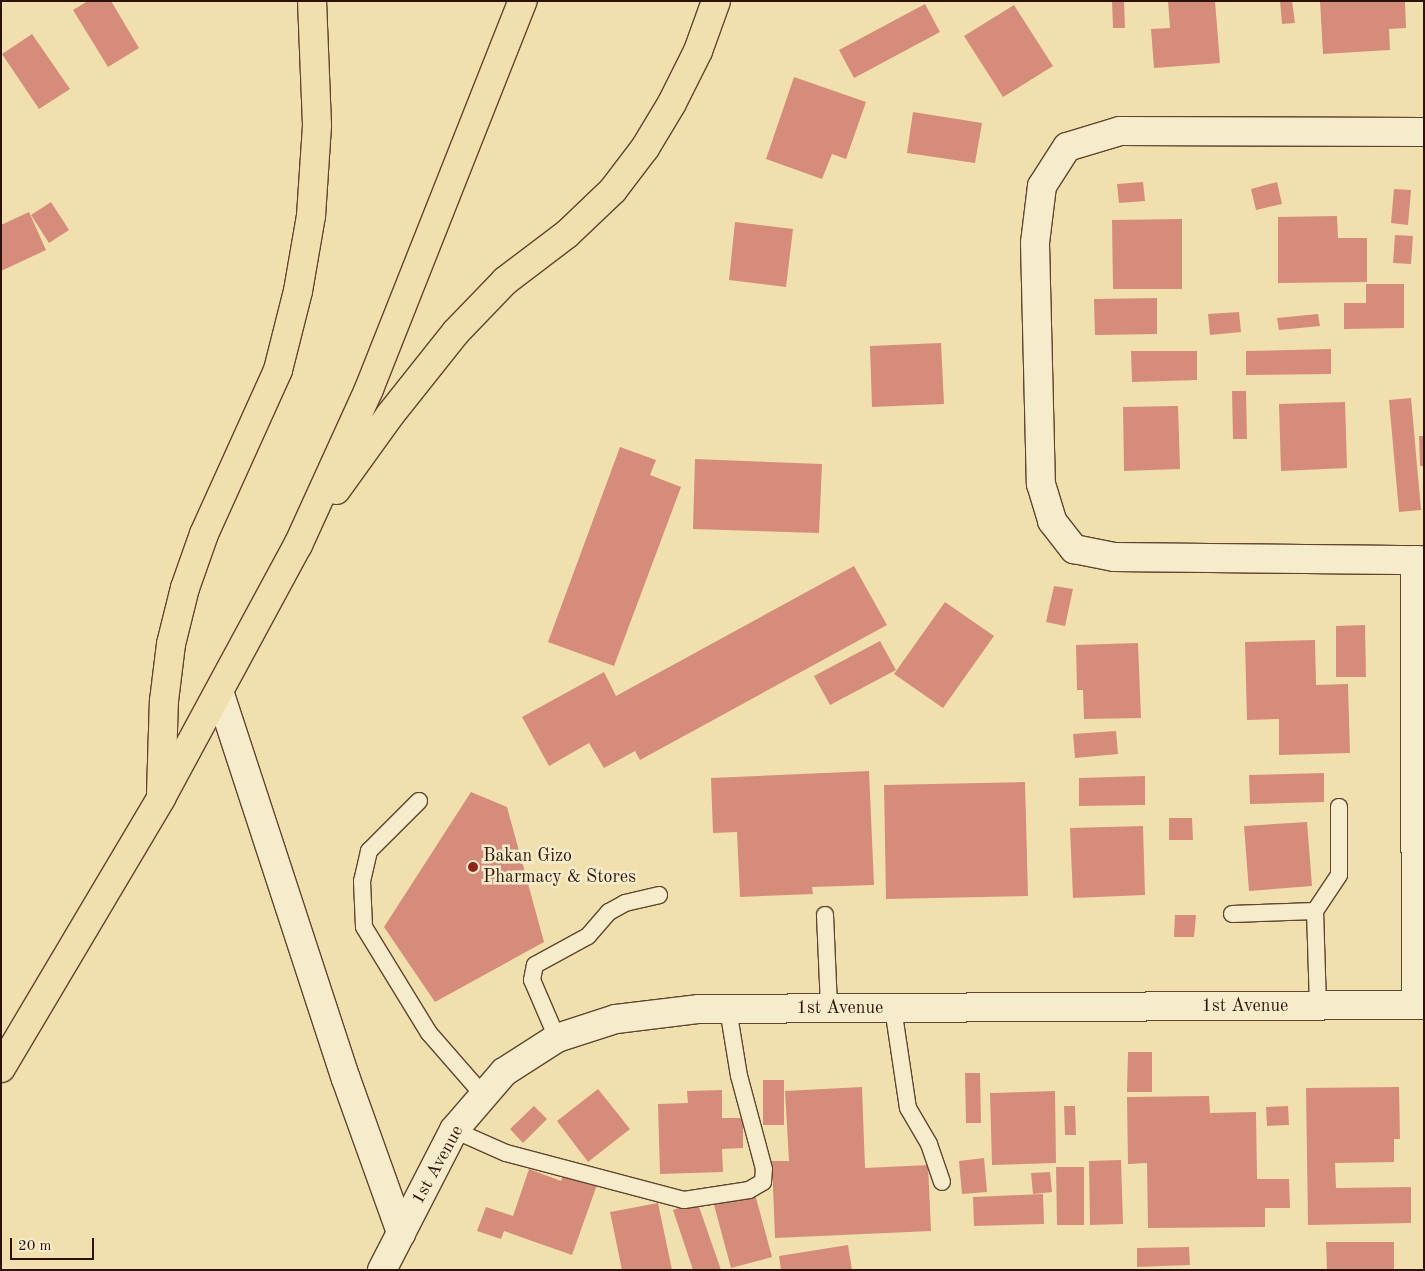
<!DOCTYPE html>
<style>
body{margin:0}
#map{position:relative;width:1425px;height:1271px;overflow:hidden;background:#f1e0ae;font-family:"Old Standard TT",serif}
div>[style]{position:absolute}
.building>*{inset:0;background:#d68c7b}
.roads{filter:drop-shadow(1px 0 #5e4631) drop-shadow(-1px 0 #5e4631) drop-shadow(0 1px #5e4631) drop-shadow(0 -1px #5e4631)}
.service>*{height:16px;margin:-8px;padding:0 8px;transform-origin:8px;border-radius:8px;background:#f6ebca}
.minor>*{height:28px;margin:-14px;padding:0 14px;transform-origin:14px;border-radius:14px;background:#f6ebca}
.tertiary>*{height:28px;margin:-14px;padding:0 14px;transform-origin:14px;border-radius:14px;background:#f6ebca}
.primary>*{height:28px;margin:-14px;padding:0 14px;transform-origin:14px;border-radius:14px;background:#f1e0ae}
.dots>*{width:14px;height:14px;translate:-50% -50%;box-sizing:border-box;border:2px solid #f6ebca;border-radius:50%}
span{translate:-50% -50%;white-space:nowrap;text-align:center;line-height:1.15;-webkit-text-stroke:5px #f6ebca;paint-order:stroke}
.poi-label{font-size:18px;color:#2d1207}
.left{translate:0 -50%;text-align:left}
.street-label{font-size:18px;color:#2d1207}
.frame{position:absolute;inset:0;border:2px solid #2d1207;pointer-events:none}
.scale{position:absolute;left:10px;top:1238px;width:84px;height:22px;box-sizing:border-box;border:2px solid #2d1207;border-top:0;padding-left:6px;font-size:15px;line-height:18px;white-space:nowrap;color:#2d1207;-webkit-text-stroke:4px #f6ebca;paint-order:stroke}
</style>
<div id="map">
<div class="building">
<i style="clip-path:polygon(88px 1px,111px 1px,139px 48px,108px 67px,73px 10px)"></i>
<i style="clip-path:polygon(1112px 1px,1124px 1px,1125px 28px,1113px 28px)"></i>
<i style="clip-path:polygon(1168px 1px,1215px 1px,1220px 63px,1154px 68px,1151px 29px,1170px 28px)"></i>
<i style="clip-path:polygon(1280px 1px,1292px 1px,1295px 23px,1282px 24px)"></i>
<i style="clip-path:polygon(1320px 1px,1405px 1px,1406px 28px,1389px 29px,1390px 50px,1323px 54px)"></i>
<i style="clip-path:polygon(925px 4px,940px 32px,854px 78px,839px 50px)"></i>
<i style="clip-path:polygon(1014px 5px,1053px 66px,1003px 97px,964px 36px)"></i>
<i style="clip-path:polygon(32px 34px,70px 89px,39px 109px,2px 54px)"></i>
<i style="clip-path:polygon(794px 77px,866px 102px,846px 159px,832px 154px,822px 179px,766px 159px)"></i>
<i style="clip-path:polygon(913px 112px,982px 123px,975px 163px,907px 153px)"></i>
<i style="clip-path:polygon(1143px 182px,1145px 201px,1119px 203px,1117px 184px)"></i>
<i style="clip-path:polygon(1277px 182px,1282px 204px,1256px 210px,1251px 189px)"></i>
<i style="clip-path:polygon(1394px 189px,1411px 190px,1408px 225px,1391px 223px)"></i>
<i style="clip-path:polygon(51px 202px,69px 230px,49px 243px,31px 215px)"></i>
<i style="clip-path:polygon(29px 212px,46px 250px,1px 271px,1px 225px)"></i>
<i style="clip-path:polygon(1337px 216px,1338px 238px,1367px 238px,1367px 282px,1278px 283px,1278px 217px)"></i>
<i style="clip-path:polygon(1182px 219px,1182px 289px,1113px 289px,1112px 220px)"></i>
<i style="clip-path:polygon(735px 222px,793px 229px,786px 287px,729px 280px)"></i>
<i style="clip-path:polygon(1395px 235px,1413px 236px,1411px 264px,1393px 263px)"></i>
<i style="clip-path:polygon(1366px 284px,1404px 284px,1404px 328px,1344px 329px,1344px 303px,1366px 303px)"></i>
<i style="clip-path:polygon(1157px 298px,1157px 334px,1095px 335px,1094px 299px)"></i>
<i style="clip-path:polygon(1239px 312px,1241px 332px,1210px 335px,1208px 314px)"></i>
<i style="clip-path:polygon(1318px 314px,1320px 326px,1279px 330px,1277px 318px)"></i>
<i style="clip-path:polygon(941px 343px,944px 404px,872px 407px,870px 346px)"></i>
<i style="clip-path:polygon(1331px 349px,1331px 374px,1246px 375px,1246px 351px)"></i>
<i style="clip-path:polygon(1131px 351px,1197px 351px,1197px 380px,1132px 382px)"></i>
<i style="clip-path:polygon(1232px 391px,1246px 391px,1247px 439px,1233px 439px)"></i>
<i style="clip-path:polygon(1411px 398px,1421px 510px,1399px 512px,1389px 400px)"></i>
<i style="clip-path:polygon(1345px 402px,1347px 468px,1281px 471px,1279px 404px)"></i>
<i style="clip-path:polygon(1178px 406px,1180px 469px,1124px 471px,1123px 407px)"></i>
<i style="clip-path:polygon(1419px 436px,1424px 436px,1424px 466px,1420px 466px)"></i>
<i style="clip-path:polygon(620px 447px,656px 460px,650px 475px,681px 487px,614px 666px,548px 642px)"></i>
<i style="clip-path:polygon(695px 459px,822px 464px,819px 533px,693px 529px)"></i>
<i style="clip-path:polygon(854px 566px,887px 625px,640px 760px,635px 751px,604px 768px,589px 743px,549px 766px,522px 717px,604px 672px,616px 696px)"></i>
<i style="clip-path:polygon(1054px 586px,1073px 589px,1065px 626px,1046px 622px)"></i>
<i style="clip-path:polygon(945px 602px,994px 636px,943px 708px,894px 674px)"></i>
<i style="clip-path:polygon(1365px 625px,1366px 677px,1336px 677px,1336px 626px)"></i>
<i style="clip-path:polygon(1315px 640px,1316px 685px,1348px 684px,1350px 753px,1279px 755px,1279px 719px,1247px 720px,1245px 642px)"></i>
<i style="clip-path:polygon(880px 641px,896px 670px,830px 705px,814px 676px)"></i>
<i style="clip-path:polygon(1138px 643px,1141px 718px,1084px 719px,1083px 690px,1077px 690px,1076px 645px)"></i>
<i style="clip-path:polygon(1116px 731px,1118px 754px,1075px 758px,1073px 734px)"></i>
<i style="clip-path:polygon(869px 771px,874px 885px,812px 887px,813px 894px,740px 897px,737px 832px,713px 833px,711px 778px)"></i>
<i style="clip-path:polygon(1324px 773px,1324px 802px,1250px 804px,1249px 775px)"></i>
<i style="clip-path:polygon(1145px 776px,1145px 805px,1079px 806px,1079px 778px)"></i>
<i style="clip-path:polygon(1025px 782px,1028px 896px,886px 899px,884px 785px)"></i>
<i style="clip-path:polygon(471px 792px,507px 807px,544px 942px,435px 1002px,384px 927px)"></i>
<i style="clip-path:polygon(1169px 818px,1192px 818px,1193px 840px,1169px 840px)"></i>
<i style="clip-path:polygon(1307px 822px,1312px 886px,1249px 891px,1244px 826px)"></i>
<i style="clip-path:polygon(1143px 826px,1145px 895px,1073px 898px,1070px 828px)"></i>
<i style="clip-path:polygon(1175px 915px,1196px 915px,1194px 937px,1174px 937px)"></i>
<i style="clip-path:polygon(1128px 1052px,1152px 1052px,1152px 1092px,1127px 1092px)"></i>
<i style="clip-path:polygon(965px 1073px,980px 1073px,981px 1123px,966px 1123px)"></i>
<i style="clip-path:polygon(763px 1080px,784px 1080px,784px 1125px,763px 1125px)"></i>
<i style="clip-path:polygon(862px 1087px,865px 1168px,928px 1165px,931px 1231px,775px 1238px,772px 1161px,789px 1161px,785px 1091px)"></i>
<i style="clip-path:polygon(1399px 1087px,1400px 1139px,1394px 1139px,1394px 1162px,1335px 1163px,1336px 1188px,1411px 1187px,1411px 1223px,1308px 1225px,1306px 1088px)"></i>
<i style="clip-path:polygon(598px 1089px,630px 1129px,588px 1162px,557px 1121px)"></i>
<i style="clip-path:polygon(722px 1090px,722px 1118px,743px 1118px,743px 1148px,722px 1149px,723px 1172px,660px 1174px,658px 1104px,688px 1103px,687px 1091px)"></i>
<i style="clip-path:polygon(1055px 1091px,1056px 1163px,992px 1165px,990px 1093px)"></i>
<i style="clip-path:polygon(1209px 1096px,1210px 1113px,1256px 1112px,1257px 1179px,1289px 1179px,1290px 1208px,1265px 1208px,1265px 1227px,1148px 1228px,1147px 1163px,1128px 1164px,1127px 1097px)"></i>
<i style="clip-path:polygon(534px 1106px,547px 1119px,523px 1143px,510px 1129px)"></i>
<i style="clip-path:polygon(1064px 1106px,1075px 1106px,1076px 1135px,1065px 1135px)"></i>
<i style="clip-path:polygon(1288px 1106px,1289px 1125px,1267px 1126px,1266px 1107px)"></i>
<i style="clip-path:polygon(984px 1158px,987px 1192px,962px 1194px,959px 1161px)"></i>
<i style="clip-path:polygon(1121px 1160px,1123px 1224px,1090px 1225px,1089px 1161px)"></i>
<i style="clip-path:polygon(1056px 1167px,1084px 1167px,1084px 1225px,1057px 1225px)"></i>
<i style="clip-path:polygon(529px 1169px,561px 1181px,565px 1170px,598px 1182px,572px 1255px,504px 1231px,501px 1239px,477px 1231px,486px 1207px,513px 1216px)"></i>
<i style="clip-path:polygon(1050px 1172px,1052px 1192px,1033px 1194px,1031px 1173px)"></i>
<i style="clip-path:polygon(755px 1194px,772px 1257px,731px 1268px,714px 1205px)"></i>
<i style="clip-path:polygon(1043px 1194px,1044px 1224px,974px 1226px,973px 1197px)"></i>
<i style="clip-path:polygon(697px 1201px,721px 1270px,693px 1270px,673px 1210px)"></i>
<i style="clip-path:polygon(658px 1203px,672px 1270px,622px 1270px,610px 1212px)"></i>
<i style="clip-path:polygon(1326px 1242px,1394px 1242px,1394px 1270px,1327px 1270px)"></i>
<i style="clip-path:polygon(848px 1245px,852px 1270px,781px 1270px,779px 1256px)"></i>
<i style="clip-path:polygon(1189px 1247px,1190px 1265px,1137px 1267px,1137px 1248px)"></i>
</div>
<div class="roads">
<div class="service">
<i style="left:419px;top:801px;width:71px;rotate:135deg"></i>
<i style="left:369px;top:851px;width:31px;rotate:103deg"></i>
<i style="left:362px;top:881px;width:46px;rotate:87.5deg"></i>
<i style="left:364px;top:927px;width:124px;rotate:58.5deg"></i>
<i style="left:429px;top:1033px;width:82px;rotate:48.9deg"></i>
<i style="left:1232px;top:914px;width:83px;rotate:-2.1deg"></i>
<i style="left:825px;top:915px;width:93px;rotate:87.5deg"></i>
<i style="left:1318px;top:1006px;width:95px;rotate:-91.8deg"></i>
<i style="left:1315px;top:911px;width:43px;rotate:-56.3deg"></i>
<i style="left:1339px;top:875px;width:68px;rotate:-90deg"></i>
<i style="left:893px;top:1008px;width:101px;rotate:81.5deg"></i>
<i style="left:908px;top:1108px;width:42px;rotate:59.7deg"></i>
<i style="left:929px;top:1144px;width:40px;rotate:71.1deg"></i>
<i style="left:557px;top:1038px;width:63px;rotate:-113.3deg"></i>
<i style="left:532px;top:980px;width:15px;rotate:-79deg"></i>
<i style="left:535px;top:965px;width:60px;rotate:-28.7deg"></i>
<i style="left:588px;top:936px;width:32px;rotate:-49deg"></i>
<i style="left:609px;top:912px;width:18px;rotate:-29deg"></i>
<i style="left:625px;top:903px;width:35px;rotate:-13deg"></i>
<i style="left:454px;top:1130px;width:57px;rotate:23.9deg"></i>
<i style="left:506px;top:1153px;width:184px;rotate:14.8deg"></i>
<i style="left:684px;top:1200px;width:66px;rotate:-8.7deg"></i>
<i style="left:749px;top:1190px;width:16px;rotate:-30deg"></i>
<i style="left:763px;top:1182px;width:13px;rotate:-86deg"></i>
<i style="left:764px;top:1169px;width:96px;rotate:-105deg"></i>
<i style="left:739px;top:1076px;width:68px;rotate:-99.3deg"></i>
</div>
<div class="minor">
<i style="left:1424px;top:132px;width:304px;rotate:-179.8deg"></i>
<i style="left:1120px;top:131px;width:55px;rotate:163.2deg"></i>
<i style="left:1067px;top:147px;width:46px;rotate:122.7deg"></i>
<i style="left:1042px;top:186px;width:57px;rotate:97deg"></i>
<i style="left:1035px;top:243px;width:241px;rotate:88.6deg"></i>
<i style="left:1041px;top:484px;width:39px;rotate:73deg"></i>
<i style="left:1052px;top:521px;width:36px;rotate:52deg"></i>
<i style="left:1074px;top:549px;width:41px;rotate:11.3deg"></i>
<i style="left:1114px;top:557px;width:310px;rotate:0.6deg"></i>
<i style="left:1415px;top:560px;width:445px;rotate:89.9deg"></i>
</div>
<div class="tertiary">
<i style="left:220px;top:694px;width:405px;rotate:71.9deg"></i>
<i style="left:346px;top:1079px;width:164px;rotate:70.3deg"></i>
<i style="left:382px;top:1270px;width:157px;rotate:-62.8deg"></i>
<i style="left:454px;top:1130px;width:77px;rotate:-49.2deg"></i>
<i style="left:504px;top:1072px;width:63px;rotate:-32.7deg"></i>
<i style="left:557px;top:1038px;width:62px;rotate:-17.9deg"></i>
<i style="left:616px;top:1019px;width:84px;rotate:-6.9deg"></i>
<i style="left:699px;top:1009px;width:725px;rotate:-0.32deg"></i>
</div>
<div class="primary">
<i style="left:336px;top:490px;width:92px;rotate:-54.2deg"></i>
<i style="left:390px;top:415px;width:106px;rotate:-51.5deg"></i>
<i style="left:456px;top:332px;width:71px;rotate:-46.1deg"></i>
<i style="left:505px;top:281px;width:78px;rotate:-37.2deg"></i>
<i style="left:567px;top:234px;width:64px;rotate:-43.7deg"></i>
<i style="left:613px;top:190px;width:53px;rotate:-52.7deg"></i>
<i style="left:645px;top:148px;width:52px;rotate:-59deg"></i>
<i style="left:672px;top:103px;width:58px;rotate:-63.4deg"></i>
<i style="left:698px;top:51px;width:53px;rotate:-70.2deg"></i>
<i style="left:161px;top:794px;width:93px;rotate:-88.2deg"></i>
<i style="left:164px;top:701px;width:57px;rotate:-83deg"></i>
<i style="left:171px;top:644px;width:58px;rotate:-76deg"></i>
<i style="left:185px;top:588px;width:57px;rotate:-70.6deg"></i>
<i style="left:204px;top:534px;width:180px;rotate:-65.7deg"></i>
<i style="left:278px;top:370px;width:81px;rotate:-75.8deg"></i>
<i style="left:298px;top:291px;width:76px;rotate:-80.2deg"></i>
<i style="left:311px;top:216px;width:91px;rotate:-86.2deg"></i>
<i style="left:317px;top:125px;width:124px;rotate:-92.3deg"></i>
<i style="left:1px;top:1068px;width:314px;rotate:-59.3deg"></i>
<i style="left:161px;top:798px;width:288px;rotate:-61.6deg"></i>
<i style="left:298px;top:545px;width:171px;rotate:-65.5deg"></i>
<i style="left:369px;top:389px;width:417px;rotate:-68.4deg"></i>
</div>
</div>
<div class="dots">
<i style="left:473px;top:867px;background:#8f2418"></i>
</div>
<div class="poi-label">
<span class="left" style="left:483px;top:867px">Bakan Gizo<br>Pharmacy &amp; Stores</span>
</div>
<div class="street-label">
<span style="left:1245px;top:1006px">1st Avenue</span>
<span style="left:840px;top:1008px">1st Avenue</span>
<span style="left:438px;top:1165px;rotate:-61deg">1st Avenue</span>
</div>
<div class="frame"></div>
<div class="scale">20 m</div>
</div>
